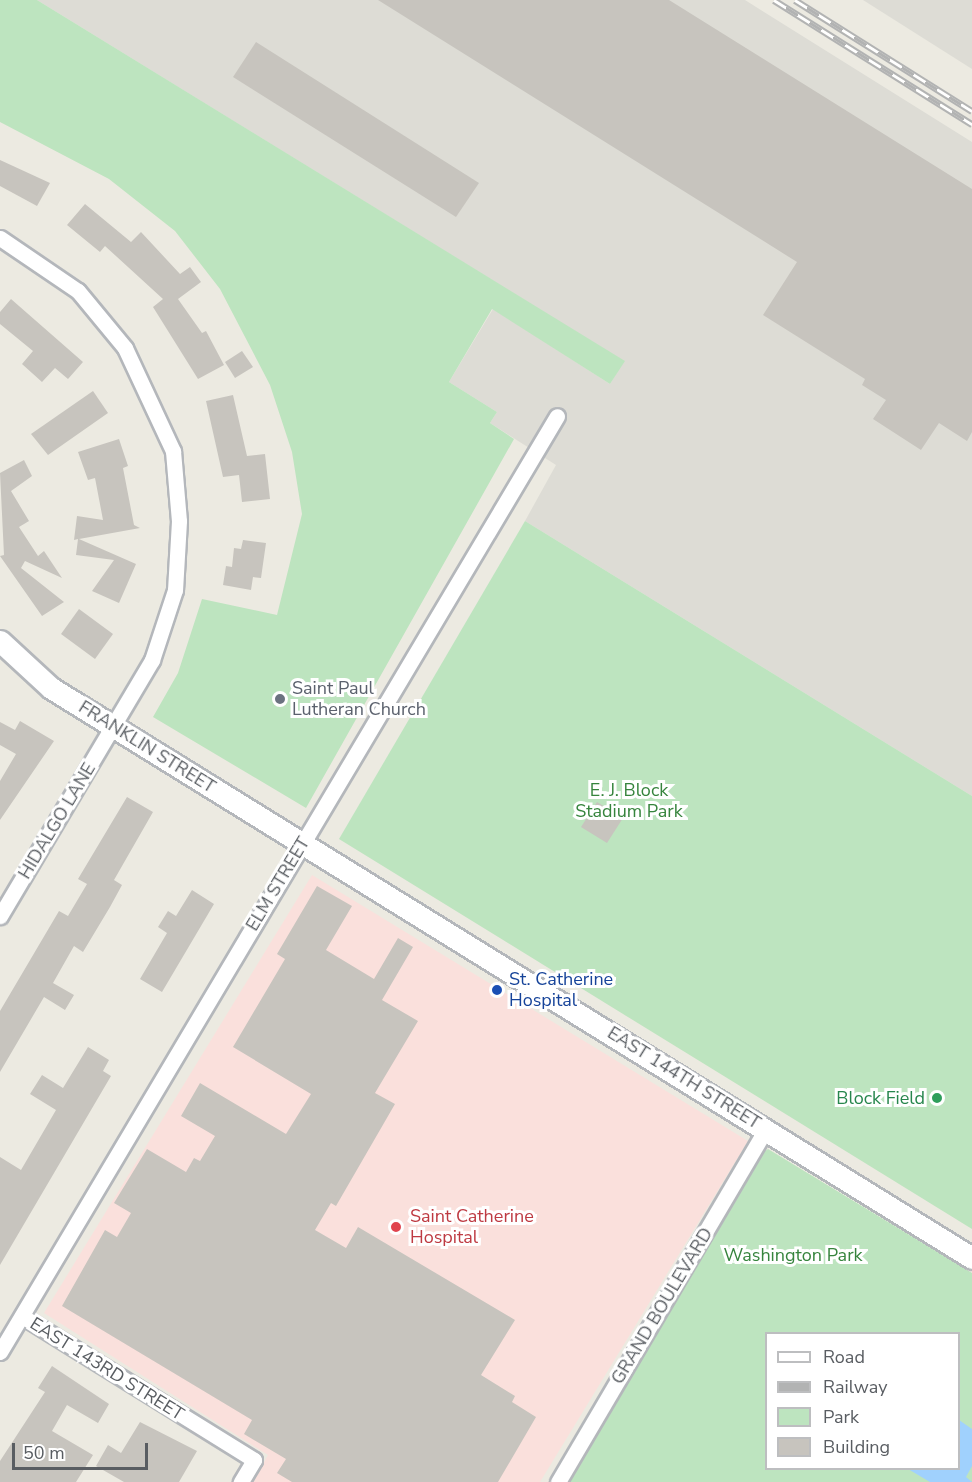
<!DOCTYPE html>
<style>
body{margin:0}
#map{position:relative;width:972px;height:1482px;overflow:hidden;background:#eceae1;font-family:"Nunito Sans",sans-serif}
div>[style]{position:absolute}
.industrial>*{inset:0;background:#dddcd5}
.medical>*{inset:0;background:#fae0dc}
.green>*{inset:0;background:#bde4bf}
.water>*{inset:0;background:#a0d1fd}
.building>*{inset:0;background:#c7c4be}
.roads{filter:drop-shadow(2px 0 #b4b7bb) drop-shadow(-2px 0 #b4b7bb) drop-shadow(0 2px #b4b7bb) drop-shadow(0 -2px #b4b7bb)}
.street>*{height:15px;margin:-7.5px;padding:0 7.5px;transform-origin:7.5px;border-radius:7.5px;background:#fff}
.secondary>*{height:21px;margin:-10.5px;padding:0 10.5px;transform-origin:10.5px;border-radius:10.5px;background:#fff}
.rail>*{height:7px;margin-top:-3.5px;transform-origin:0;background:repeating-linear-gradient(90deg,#fff 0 14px,#b2b3b3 0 28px);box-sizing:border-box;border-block:2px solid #b2b3b3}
.dots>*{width:16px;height:16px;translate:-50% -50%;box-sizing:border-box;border:3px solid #fff;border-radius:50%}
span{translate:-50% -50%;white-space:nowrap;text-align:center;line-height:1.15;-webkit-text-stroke:6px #fff;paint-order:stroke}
.worship-label{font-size:18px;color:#5b616d}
.left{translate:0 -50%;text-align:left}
.street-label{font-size:18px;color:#595d62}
.park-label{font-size:18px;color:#36843d}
.transit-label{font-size:18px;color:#164399}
.leisure-label{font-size:18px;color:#27864d}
.right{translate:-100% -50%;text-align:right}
.health-label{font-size:18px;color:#be3a42}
.legend{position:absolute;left:765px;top:1332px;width:195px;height:138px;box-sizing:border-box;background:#fff;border:2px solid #bdbec0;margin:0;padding:8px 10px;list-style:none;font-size:18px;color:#595d62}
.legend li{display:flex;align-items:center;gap:12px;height:30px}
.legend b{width:30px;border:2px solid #bdbec0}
.scale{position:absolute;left:12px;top:1443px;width:136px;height:27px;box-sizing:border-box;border:3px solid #595d62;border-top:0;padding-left:8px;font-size:18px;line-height:21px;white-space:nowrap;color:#595d62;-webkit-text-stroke:4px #fff;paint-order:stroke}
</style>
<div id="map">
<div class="industrial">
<i style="clip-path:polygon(37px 0,745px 0,972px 142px,972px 796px,525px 521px,556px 465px,490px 423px,497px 412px,449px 382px,493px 309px,610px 384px,624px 361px)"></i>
<i style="clip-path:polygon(863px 0,972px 0,972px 69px)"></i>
</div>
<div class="medical">
<i style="clip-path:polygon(312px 875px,748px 1141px,540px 1482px,253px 1482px,268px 1455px,44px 1313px)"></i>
</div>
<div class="green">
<i style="clip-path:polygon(0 0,37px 0,625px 361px,610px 384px,492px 309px,449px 382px,497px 412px,490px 423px,514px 439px,306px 808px,153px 717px,178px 673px,202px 599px,277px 615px,302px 514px,292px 452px,270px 385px,220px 289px,175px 231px,109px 179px,0 122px)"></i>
<i style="clip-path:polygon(525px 521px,972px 796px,972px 1229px,339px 839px)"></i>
<i style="clip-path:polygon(evenodd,768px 1149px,972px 1273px,972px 1482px,568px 1482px,758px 1156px,768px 1149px,766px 1334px,958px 1334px,958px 1468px,766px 1468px,766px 1334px)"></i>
</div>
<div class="water">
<i style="clip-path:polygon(959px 1420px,972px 1429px,972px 1466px,966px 1477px,972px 1482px,930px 1482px,908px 1469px,958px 1468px)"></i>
</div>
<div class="building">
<i style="clip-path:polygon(378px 0,669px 0,972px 189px,972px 432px,967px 441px,939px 423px,921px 450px,873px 419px,886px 400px,862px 385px,865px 379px,763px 315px,797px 262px)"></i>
<i style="clip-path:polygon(256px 42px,479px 183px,456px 217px,233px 77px)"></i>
<i style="clip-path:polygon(0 160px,50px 183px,37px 206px,0 186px)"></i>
<i style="clip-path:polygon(85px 204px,131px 242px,141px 232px,180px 274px,190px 267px,201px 282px,178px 299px,202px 333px,206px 331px,224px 365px,198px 379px,153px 307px,163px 299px,105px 246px,100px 252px,67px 225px)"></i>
<i style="clip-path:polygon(11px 299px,83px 362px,68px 379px,55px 368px,42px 382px,22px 364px,33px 351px,0 324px,0 312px)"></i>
<i style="clip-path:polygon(242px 351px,253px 367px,235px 378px,225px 362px)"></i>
<i style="clip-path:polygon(93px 391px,108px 413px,48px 455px,31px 434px)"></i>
<i style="clip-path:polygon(233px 395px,247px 456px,265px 454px,270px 499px,242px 502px,239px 475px,223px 477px,206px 401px)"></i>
<i style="clip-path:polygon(119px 439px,128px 466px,123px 468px,134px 525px,140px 528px,79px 539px,136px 564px,119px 603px,92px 591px,114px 560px,76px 555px,78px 539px,74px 540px,77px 516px,103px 520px,95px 478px,88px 480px,78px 452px)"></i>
<i style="clip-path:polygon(24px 460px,32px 476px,11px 491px,29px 521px,19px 527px,38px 556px,44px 551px,62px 578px,25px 561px,21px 568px,64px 602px,42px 616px,0 556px,4px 555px,0 473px)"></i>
<i style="clip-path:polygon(243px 540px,266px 543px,261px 578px,253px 577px,251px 590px,223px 585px,226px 566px,232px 567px,234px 548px,241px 549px)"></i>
<i style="clip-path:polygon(79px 609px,113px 634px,95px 659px,61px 634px)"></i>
<i style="clip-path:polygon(20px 721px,54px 741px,0 820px,0 781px,16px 754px,0 745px,0 722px,15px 730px)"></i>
<i style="clip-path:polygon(127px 797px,153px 812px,114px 880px,122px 885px,110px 907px,83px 952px,74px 946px,53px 983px,74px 995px,65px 1010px,44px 997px,0 1072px,0 1011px,59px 911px,68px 916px,87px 884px,78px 879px)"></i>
<i style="clip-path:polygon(597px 802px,623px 818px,607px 843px,581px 827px)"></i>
<i style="clip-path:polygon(317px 886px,352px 906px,326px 950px,374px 979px,398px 938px,413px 947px,382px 1000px,418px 1021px,375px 1093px,395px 1104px,336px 1206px,331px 1203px,315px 1230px,346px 1248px,358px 1227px,515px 1320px,481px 1375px,515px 1396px,512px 1402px,536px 1417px,498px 1482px,292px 1482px,277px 1473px,286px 1459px,244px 1434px,252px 1420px,62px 1306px,105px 1230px,117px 1237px,131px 1213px,114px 1203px,147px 1149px,186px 1172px,194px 1158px,200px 1161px,215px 1136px,181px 1116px,200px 1083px,286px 1134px,311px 1094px,233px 1047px,285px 959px,277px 954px)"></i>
<i style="clip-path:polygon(192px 890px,214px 904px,162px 992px,140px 979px,167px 933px,158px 927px,168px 911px,176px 916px)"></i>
<i style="clip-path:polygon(88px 1047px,109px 1060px,103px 1071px,111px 1076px,0 1265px,0 1157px,21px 1170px,56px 1110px,30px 1094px,42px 1075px,63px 1088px)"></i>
<i style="clip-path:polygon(52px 1366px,109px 1404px,98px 1423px,67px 1405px,52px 1431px,93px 1455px,76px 1482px,0 1482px,0 1461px,45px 1392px,38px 1388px)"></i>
<i style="clip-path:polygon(140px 1422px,197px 1451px,179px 1482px,124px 1482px,96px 1466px,108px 1445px,121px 1453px)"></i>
</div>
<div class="roads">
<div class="street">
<i style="left:0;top:238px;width:94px;rotate:34.2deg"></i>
<i style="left:78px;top:291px;width:74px;rotate:50.5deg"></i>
<i style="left:125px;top:348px;width:114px;rotate:65deg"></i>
<i style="left:173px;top:451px;width:70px;rotate:85.1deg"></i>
<i style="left:179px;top:521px;width:69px;rotate:93.3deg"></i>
<i style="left:175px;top:590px;width:74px;rotate:108.2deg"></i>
<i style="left:152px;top:660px;width:298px;rotate:120.7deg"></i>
<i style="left:22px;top:1316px;width:273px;rotate:31.8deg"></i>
<i style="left:254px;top:1460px;width:26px;rotate:121deg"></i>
<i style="left:0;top:1352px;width:1089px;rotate:-59.24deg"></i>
<i style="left:558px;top:1482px;width:410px;rotate:-59.5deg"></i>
</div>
<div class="secondary">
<i style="left:0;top:641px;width:69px;rotate:42.7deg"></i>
<i style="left:51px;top:688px;width:1083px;rotate:31.75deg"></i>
</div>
</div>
<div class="rail">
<i style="left:774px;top:0;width:234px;rotate:32.1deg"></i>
<i style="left:795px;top:0;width:209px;rotate:32.1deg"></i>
</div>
<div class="dots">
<i style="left:280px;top:699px;background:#6b7280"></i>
<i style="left:497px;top:990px;background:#1a4fb4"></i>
<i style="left:937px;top:1098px;background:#2e9e5b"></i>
<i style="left:396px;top:1227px;background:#e0444e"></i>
</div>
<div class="worship-label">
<span class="left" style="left:292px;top:699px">Saint Paul<br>Lutheran Church</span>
</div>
<div class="street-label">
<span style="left:147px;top:747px;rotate:32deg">FRANKLIN STREET</span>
<span style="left:57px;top:821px;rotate:-59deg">HIDALGO LANE</span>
<span style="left:278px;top:884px;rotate:-59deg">ELM STREET</span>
<span style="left:684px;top:1078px;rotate:32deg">EAST 144TH STREET</span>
<span style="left:662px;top:1306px;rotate:-59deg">GRAND BOULEVARD</span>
<span style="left:107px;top:1369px;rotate:32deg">EAST 143RD STREET</span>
</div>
<div class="park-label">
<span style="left:629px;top:801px">E. J. Block<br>Stadium Park</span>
<span style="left:793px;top:1255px">Washington Park</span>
</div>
<div class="transit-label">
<span class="left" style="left:509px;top:990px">St. Catherine<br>Hospital</span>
</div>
<div class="leisure-label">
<span class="right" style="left:925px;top:1098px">Block Field</span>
</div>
<div class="health-label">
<span class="left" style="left:410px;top:1227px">Saint Catherine<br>Hospital</span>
</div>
<ul class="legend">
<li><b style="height:8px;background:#fff"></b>Road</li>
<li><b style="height:8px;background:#b2b3b3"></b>Railway</li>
<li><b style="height:16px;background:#bde4bf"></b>Park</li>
<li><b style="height:16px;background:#c7c4be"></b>Building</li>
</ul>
<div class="scale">50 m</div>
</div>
